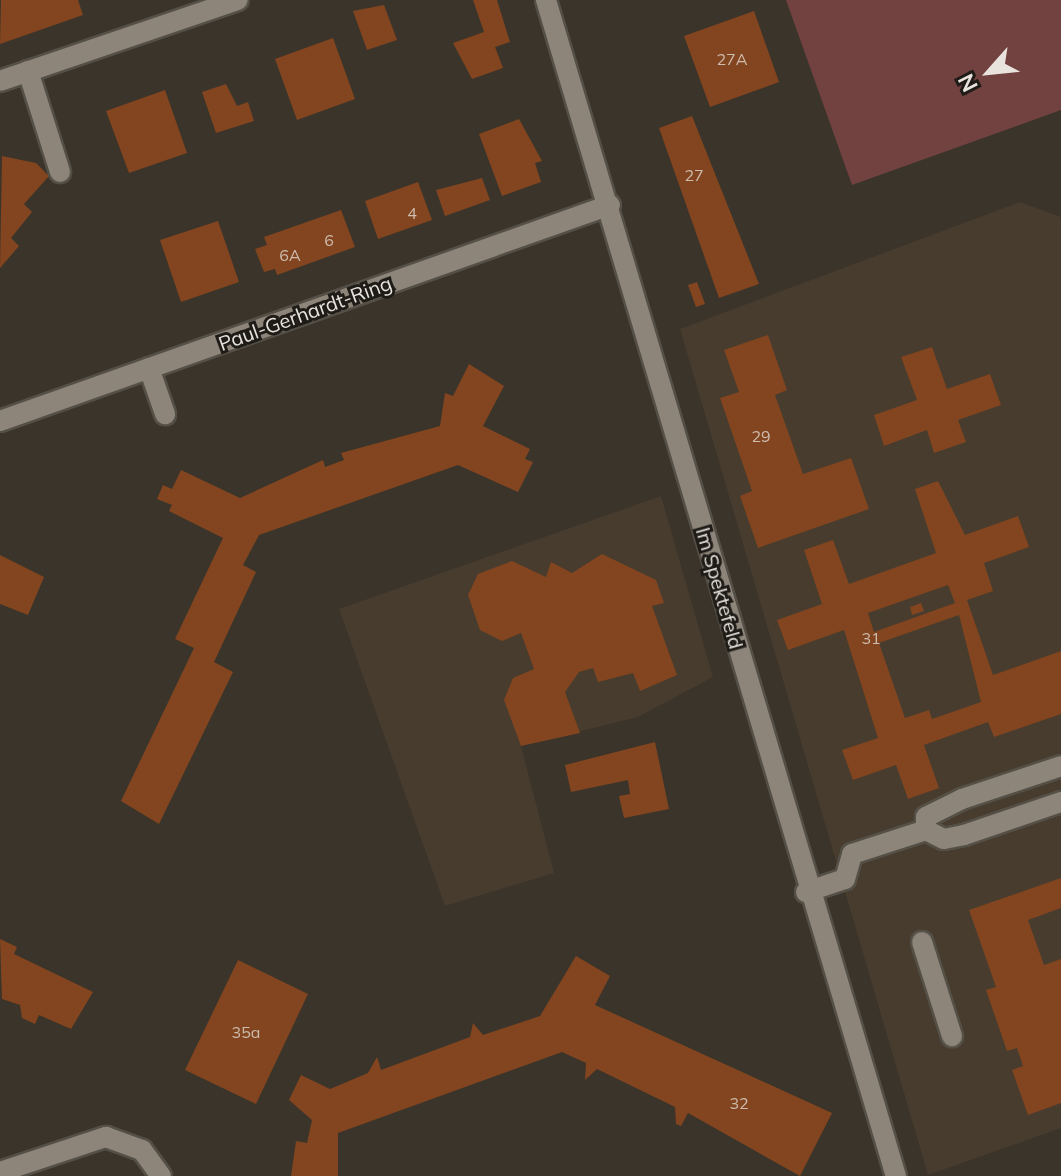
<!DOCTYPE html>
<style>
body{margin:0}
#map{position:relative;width:1061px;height:1176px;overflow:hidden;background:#3b342a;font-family:Mulish,sans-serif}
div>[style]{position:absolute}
.built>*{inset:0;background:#473c2d}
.green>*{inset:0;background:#724240}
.building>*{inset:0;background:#82451f}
.roads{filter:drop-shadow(2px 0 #555047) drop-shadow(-2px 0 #555047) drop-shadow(0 2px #555047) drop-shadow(0 -2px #555047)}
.minor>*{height:20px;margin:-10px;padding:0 10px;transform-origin:10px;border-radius:10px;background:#8d8579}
span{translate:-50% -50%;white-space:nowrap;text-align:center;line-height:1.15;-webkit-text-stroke:6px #1f1c18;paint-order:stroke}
.number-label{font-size:16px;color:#cebcae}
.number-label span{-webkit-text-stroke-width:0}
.street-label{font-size:20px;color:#e8e4dd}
.north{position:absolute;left:949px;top:32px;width:80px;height:80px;-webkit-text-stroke:6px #1f1c18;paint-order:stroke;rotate:243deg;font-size:22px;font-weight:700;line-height:32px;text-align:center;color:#e8e4dd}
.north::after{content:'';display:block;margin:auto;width:28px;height:36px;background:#e8e4dd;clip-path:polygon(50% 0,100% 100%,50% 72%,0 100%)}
</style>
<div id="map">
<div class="built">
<i style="clip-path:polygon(1020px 202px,1061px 217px,1061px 1128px,928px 1175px,680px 329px)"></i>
<i style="clip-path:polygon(661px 496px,713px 677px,638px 717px,521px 746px,554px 873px,445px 906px,339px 609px)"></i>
</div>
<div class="green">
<i style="clip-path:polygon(786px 0,1061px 0,1061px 110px,852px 185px)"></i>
</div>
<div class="building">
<i style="clip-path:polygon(1px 0,78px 0,83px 15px,0 44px)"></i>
<i style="clip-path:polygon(473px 0,497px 0,510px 42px,495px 47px,503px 68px,472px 79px,453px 43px,484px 32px)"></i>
<i style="clip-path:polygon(384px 5px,397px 40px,367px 50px,353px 11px)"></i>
<i style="clip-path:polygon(754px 11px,779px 82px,710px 107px,684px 36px)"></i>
<i style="clip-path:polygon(333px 38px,355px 99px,297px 120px,275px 59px)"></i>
<i style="clip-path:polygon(226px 84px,237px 106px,248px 102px,254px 121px,216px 133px,202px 92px)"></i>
<i style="clip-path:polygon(165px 90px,187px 153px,129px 173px,106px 111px)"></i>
<i style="clip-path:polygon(692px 116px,759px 284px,719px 298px,659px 128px)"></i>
<i style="clip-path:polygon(519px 119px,542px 161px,535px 163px,541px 182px,502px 196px,479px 134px)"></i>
<i style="clip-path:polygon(2px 156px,36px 163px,49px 176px,24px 204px,32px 212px,11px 238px,19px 246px,0 268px)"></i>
<i style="clip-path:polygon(482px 178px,490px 200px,445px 216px,436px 190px)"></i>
<i style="clip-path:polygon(418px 182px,432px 220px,378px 239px,365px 201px)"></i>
<i style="clip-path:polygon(341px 210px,355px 247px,277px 275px,275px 269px,264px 272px,255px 249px,267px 245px,264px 237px)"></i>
<i style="clip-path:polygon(218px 221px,239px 282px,181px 302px,160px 240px)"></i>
<i style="clip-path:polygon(697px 282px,705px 304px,696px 307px,688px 285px)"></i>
<i style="clip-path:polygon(768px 335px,787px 390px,775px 395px,803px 474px,851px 458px,869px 509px,758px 548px,740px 496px,752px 491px,720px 398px,739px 392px,724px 350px)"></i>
<i style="clip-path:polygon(932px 347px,947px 389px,990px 374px,1001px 405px,958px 420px,966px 442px,934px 453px,927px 430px,884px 446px,874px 415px,917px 400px,901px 357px)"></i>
<i style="clip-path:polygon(469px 364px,504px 386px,483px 426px,530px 449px,525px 459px,533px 462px,518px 492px,458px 465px,259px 535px,243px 565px,256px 572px,214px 662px,233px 672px,159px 824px,121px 801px,194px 648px,175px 639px,223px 538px,169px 511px,172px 505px,157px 499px,163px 485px,172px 489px,181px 470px,240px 498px,323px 460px,325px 467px,344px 460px,341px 453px,440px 426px,445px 393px,453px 396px)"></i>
<i style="clip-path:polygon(evenodd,938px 481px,965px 535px,1018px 516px,1029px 547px,984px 563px,993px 591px,967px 600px,993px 675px,1061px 651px,1061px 714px,994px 737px,988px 722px,924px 745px,939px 788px,908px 799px,896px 765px,853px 780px,842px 750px,878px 738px,844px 630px,788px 650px,777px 620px,822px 604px,804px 550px,833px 540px,849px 584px,936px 553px,915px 489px,938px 481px,948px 585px,955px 603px,874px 632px,868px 613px,948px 585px,938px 481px,959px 615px,981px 702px,932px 719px,929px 710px,905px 718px,879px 643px,959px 615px)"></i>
<i style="clip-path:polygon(602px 554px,656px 580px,664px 603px,652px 606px,677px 675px,640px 691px,633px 673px,598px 682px,593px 668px,579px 672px,565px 692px,580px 733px,521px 746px,504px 700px,513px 678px,534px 669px,521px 633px,502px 641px,480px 630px,468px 595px,478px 574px,512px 561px,546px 577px,551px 562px,572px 573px)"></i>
<i style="clip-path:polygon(0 555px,44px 577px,28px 615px,0 604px)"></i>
<i style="clip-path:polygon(921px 603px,924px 611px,912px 615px,910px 607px)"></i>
<i style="clip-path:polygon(655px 742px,669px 809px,624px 818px,619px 796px,630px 794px,628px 780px,571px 792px,565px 765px)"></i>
<i style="clip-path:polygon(1061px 878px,1061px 908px,1028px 920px,1044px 965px,1061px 959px,1061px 1103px,1028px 1115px,1012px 1070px,1023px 1066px,1017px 1048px,1007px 1051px,986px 990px,996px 987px,969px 910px)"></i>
<i style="clip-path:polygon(0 939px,17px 947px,14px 954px,93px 992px,71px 1029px,39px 1015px,35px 1024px,22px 1018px,20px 1005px,2px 999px)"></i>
<i style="clip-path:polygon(576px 956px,610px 976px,595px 1005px,832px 1113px,800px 1176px,688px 1113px,681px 1126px,676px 1124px,675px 1107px,597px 1069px,585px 1080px,586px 1063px,562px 1052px,338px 1133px,338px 1176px,291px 1176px,296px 1141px,307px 1143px,312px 1120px,289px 1100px,301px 1075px,330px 1089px,368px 1073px,377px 1057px,381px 1070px,470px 1037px,473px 1023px,483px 1035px,540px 1016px)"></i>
<i style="clip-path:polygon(238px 960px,308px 994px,256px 1104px,185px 1070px)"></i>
</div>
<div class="roads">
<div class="minor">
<i style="left:546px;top:0;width:1227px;rotate:73.43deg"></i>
<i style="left:28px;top:71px;width:106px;rotate:72.4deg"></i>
<i style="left:0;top:81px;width:251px;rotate:-18.8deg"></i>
<i style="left:149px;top:368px;width:49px;rotate:70.8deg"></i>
<i style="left:0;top:421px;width:647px;rotate:-19.5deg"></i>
<i style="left:926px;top:830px;width:13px;rotate:-90deg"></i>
<i style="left:926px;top:817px;width:40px;rotate:-26.6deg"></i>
<i style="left:962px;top:799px;width:104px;rotate:-18.4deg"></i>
<i style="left:806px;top:892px;width:41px;rotate:-18.4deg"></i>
<i style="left:845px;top:879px;width:26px;rotate:-74deg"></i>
<i style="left:852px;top:854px;width:78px;rotate:-18deg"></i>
<i style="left:926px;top:830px;width:20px;rotate:27deg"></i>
<i style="left:944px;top:839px;width:20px;rotate:-11deg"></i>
<i style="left:964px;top:835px;width:102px;rotate:-18.8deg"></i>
<i style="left:922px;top:942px;width:99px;rotate:72.3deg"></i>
<i style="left:0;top:1172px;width:112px;rotate:-18.3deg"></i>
<i style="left:106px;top:1137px;width:38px;rotate:20deg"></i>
<i style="left:142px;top:1150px;width:32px;rotate:54deg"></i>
</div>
</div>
<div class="number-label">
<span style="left:732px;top:59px">27A</span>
<span style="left:694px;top:175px">27</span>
<span style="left:412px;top:213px">4</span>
<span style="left:329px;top:240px">6</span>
<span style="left:290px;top:255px">6A</span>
<span style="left:761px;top:436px">29</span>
<span style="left:871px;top:638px">31</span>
<span style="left:246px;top:1032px">35a</span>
<span style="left:739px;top:1103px">32</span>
</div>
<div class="street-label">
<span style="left:305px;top:313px;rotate:-20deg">Paul-Gerhardt-Ring</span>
<span style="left:720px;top:588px;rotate:74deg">Im Spektefeld</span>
</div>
<div class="north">N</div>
</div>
